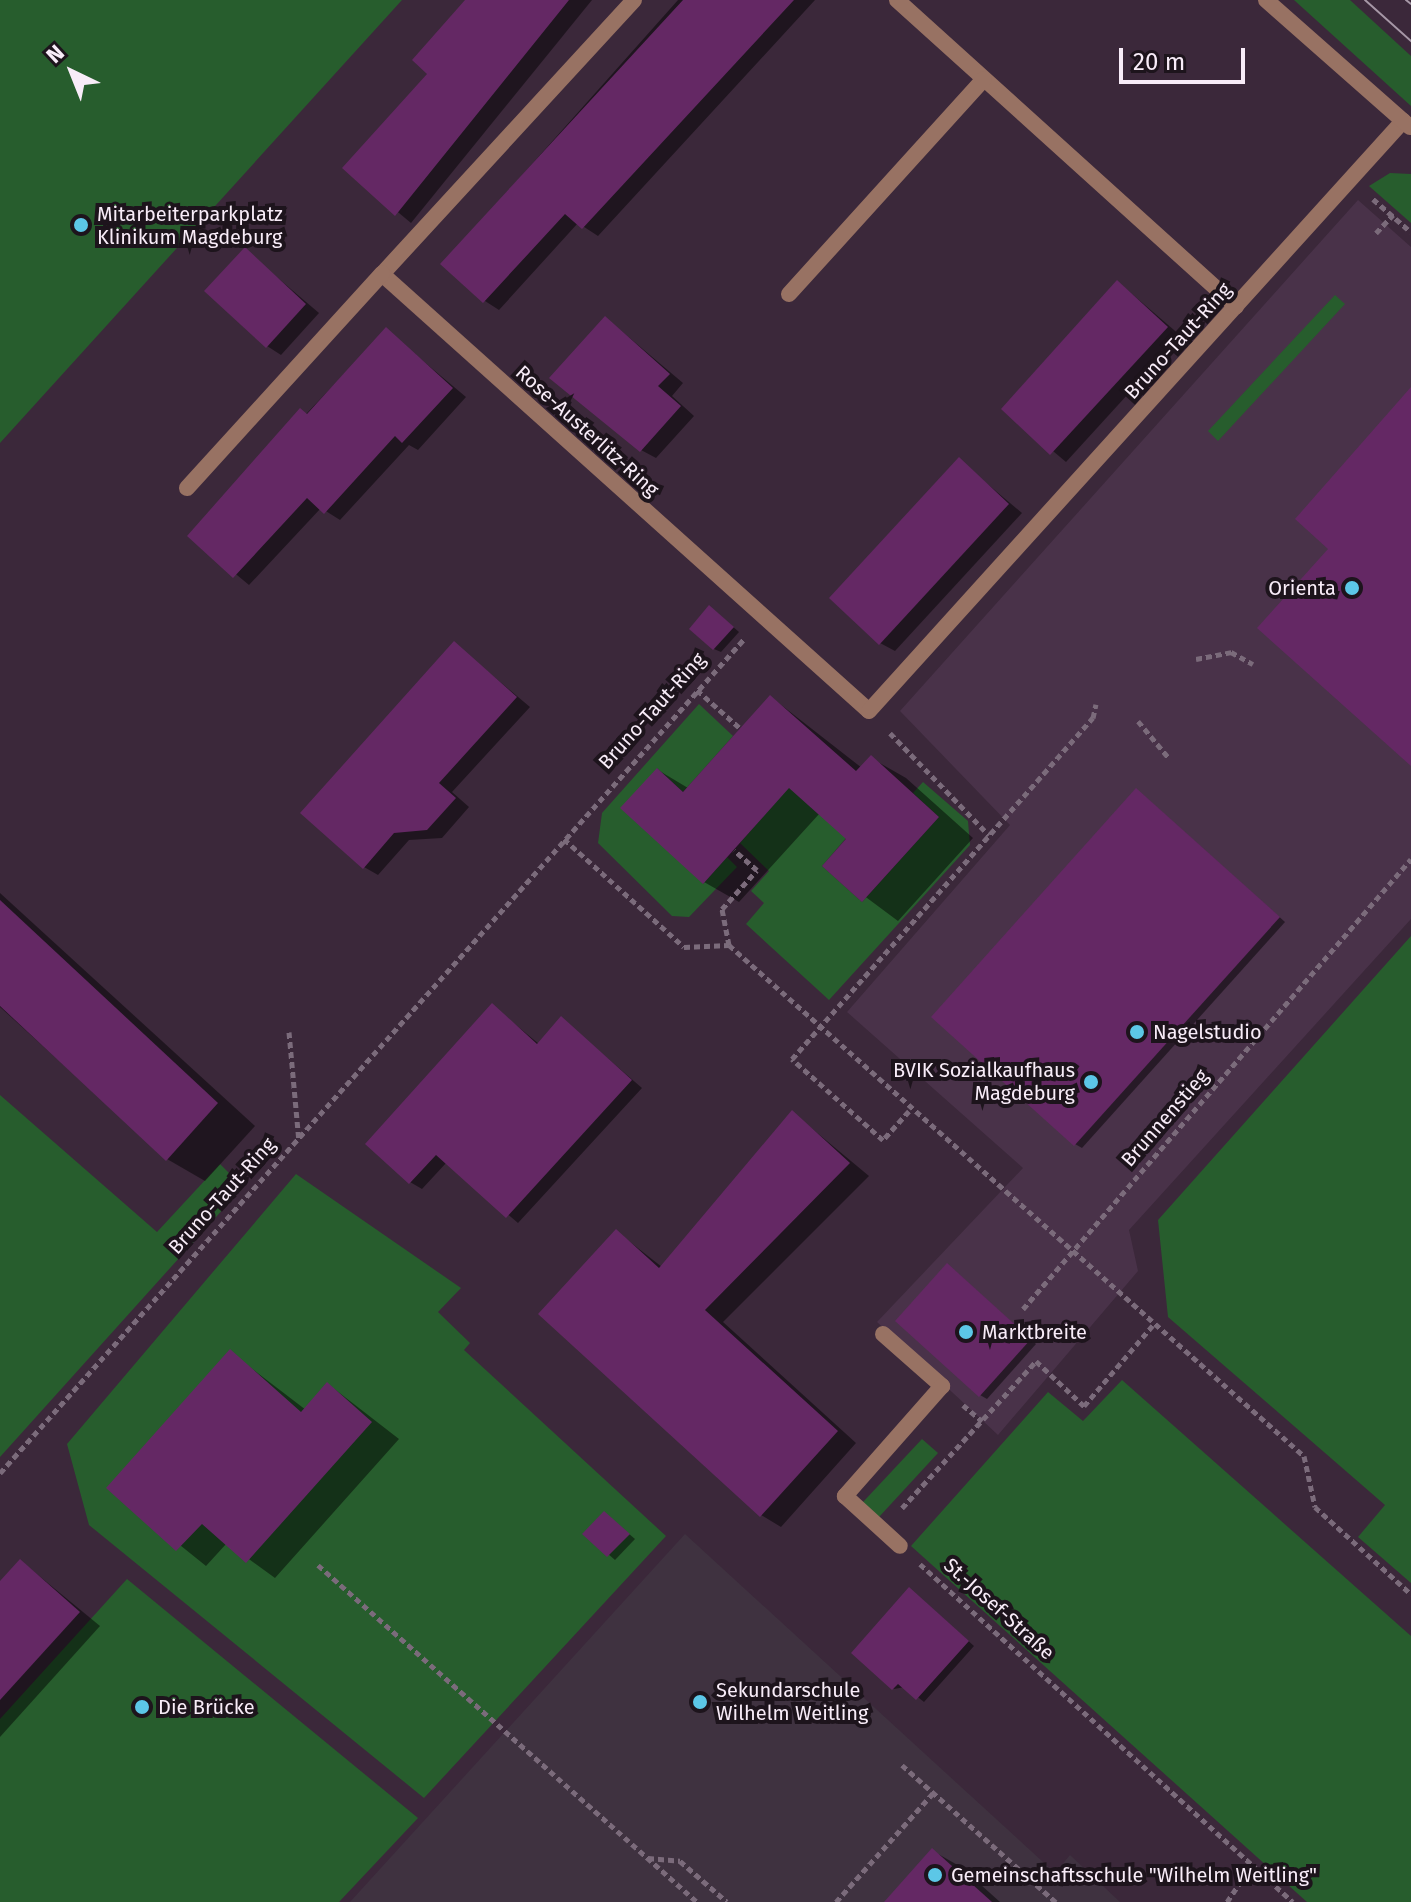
<!DOCTYPE html>
<meta charset="utf-8">
<style>
body{margin:0}
#map{position:relative;width:1411px;height:1902px;overflow:hidden;background:#3b283a;font-family:"Fira Sans",sans-serif}
div>[style]{position:absolute}
.built>*{inset:0;background:#493249}
.education>*{inset:0;background:#3f3240}
.green>*{inset:0;background:#275d2d}
.shadow>*{inset:0;background:#0007}
.building>*{inset:0;background:#642864}
.path>*{height:5px;margin-top:-2.5px;transform-origin:0;background:repeating-linear-gradient(90deg,#7b6b7b 0 6px,transparent 0 10px)}
.service>*{height:16px;margin:-8px;padding:0 8px;transform-origin:8px;border-radius:8px;background:#987263}
.minor>*{height:16px;margin:-8px;padding:0 8px;transform-origin:8px;border-radius:8px;background:#987263}
.tram>*{height:2px;margin:-1px;padding:0 1px;transform-origin:1px;border-radius:1px;background:#a697a6}
.dots>*{width:22px;height:22px;translate:-50% -50%;box-sizing:border-box;border:4px solid #1d141c;border-radius:50%}
span{translate:-50% -50%;white-space:nowrap;text-align:center;line-height:1.15;-webkit-text-stroke:8px #1d141c;paint-order:stroke}
.poi-label{font-size:20px;color:#f8ecf8}
.left{translate:0 -50%;text-align:left}
.right{translate:-100% -50%;text-align:right}
.street-label{font-size:20px;color:#f8ecf8}
.north{position:absolute;left:32px;top:32px;width:80px;height:80px;-webkit-text-stroke:6px #1d141c;paint-order:stroke;rotate:317deg;font-size:22px;font-weight:700;line-height:32px;text-align:center;color:#f8ecf8}
.north::after{content:'';display:block;margin:auto;width:28px;height:36px;background:#f8ecf8;clip-path:polygon(50% 0,100% 100%,50% 72%,0 100%)}
.scale{position:absolute;left:1119px;top:48px;width:126px;height:36px;box-sizing:border-box;border:4px solid #f8ecf8;border-top:0;padding-left:10px;font-size:24px;line-height:28px;white-space:nowrap;color:#f8ecf8;-webkit-text-stroke:6px #1d141c;paint-order:stroke}
</style>
<div id="map">
<div class="built">
<i style="clip-path:polygon(1358px 200px,1411px 247px,1411px 919px,1129px 1230px,1138px 1271px,998px 1435px,877px 1322px,1023px 1168px,847px 1012px,1010px 825px,900px 711px)"></i>
</div>
<div class="education">
<i style="clip-path:polygon(685px 1534px,1055px 1873px,1070px 1855px,1120px 1902px,350px 1902px)"></i>
</div>
<div class="green">
<i style="clip-path:polygon(0 0,402px 0,0 443px)"></i>
<i style="clip-path:polygon(1294px 0,1350px 0,1411px 56px,1411px 106px)"></i>
<i style="clip-path:polygon(1390px 173px,1411px 174px,1411px 223px,1369px 186px)"></i>
<i style="clip-path:polygon(1335px 295px,1345px 304px,1218px 441px,1208px 431px)"></i>
<i style="clip-path:polygon(699px 704px,733px 736px,683px 792px,657px 768px,703px 884px,727px 857px,737px 867px,689px 917px,672px 916px,598px 843px,602px 813px)"></i>
<i style="clip-path:polygon(923px 782px,968px 821px,970px 845px,829px 1000px,746px 924px,764px 903px,751px 891px,769px 871px,740px 843px,789px 787px,846px 838px,822px 866px,862px 902px,939px 817px,913px 793px)"></i>
<i style="clip-path:polygon(1411px 936px,1411px 1583px,1358px 1537px,1385px 1505px,1168px 1317px,1158px 1220px)"></i>
<i style="clip-path:polygon(0 1095px,157px 1232px,220px 1164px,243px 1187px,0 1457px)"></i>
<i style="clip-path:polygon(296px 1174px,461px 1288px,438px 1312px,470px 1343px,464px 1350px,666px 1536px,424px 1798px,89px 1525px,67px 1444px)"></i>
<i style="clip-path:polygon(1122px 1380px,1411px 1636px,1411px 1902px,1307px 1902px,911px 1546px,1048px 1392px,1083px 1421px)"></i>
<i style="clip-path:polygon(922px 1439px,938px 1453px,879px 1517px,863px 1502px)"></i>
<i style="clip-path:polygon(127px 1579px,418px 1818px,339px 1902px,0 1902px,0 1719px)"></i>
</div>
<div class="shadow">
<i style="clip-path:polygon(499px 0,592px 0,411px 223px,345px 168px)"></i>
<i style="clip-path:polygon(678px 0,815px 0,598px 236px,578px 223px,499px 310px,485px 301px,443px 264px)"></i>
<i style="clip-path:polygon(245px 250px,319px 313px,281px 355px,267px 346px)"></i>
<i style="clip-path:polygon(1118px 282px,1181px 336px,1066px 462px,1003px 409px)"></i>
<i style="clip-path:polygon(606px 318px,683px 383px,672px 396px,694px 416px,656px 458px,641px 450px)"></i>
<i style="clip-path:polygon(386px 330px,466px 397px,418px 450px,409px 445px,340px 520px,321px 508px,249px 585px,190px 536px)"></i>
<i style="clip-path:polygon(959px 460px,1022px 513px,895px 651px,880px 643px)"></i>
<i style="clip-path:polygon(716px 612px,739px 632px,721px 652px,714px 649px)"></i>
<i style="clip-path:polygon(455px 644px,530px 707px,452px 792px,469px 807px,442px 838px,409px 840px,378px 875px,364px 867px)"></i>
<i style="clip-path:polygon(771px 697px,862px 768px,871px 758px,906px 778px,973px 838px,898px 921px,824px 866px,848px 839px,820px 813px,739px 902px,704px 882px,658px 770px,688px 788px)"></i>
<i style="clip-path:polygon(1143px 795px,1285px 922px,1082px 1148px,1075px 1144px)"></i>
<i style="clip-path:polygon(0 893px,255px 1126px,205px 1181px,167px 1159px,0 1007px)"></i>
<i style="clip-path:polygon(493px 1006px,539px 1044px,562px 1019px,642px 1088px,518px 1223px,447px 1162px,422px 1189px,410px 1182px)"></i>
<i style="clip-path:polygon(792px 1112px,869px 1176px,723px 1322px,856px 1443px,781px 1527px,761px 1515px,616px 1231px,662px 1267px)"></i>
<i style="clip-path:polygon(954px 1270px,1036px 1344px,987px 1399px,980px 1395px)"></i>
<i style="clip-path:polygon(230px 1352px,306px 1410px,328px 1384px,399px 1439px,275px 1578px,227px 1543px,206px 1566px,109px 1488px)"></i>
<i style="clip-path:polygon(605px 1513px,635px 1539px,615px 1560px,585px 1534px)"></i>
<i style="clip-path:polygon(21px 1561px,100px 1626px,0 1737px,0 1584px)"></i>
<i style="clip-path:polygon(916px 1594px,974px 1646px,924px 1702px,905px 1687px,894px 1689px,853px 1653px)"></i>
<i style="clip-path:polygon(933px 1851px,961px 1867px,1000px 1902px,887px 1902px)"></i>
</div>
<div class="building">
<i style="clip-path:polygon(465px 0,569px 0,395px 216px,342px 168px,427px 74px,412px 60px)"></i>
<i style="clip-path:polygon(683px 0,794px 0,582px 229px,565px 214px,483px 303px,440px 264px)"></i>
<i style="clip-path:polygon(245px 247px,306px 304px,266px 348px,204px 291px)"></i>
<i style="clip-path:polygon(1117px 280px,1168px 327px,1050px 455px,1001px 409px)"></i>
<i style="clip-path:polygon(605px 316px,670px 374px,658px 386px,681px 406px,640px 452px,549px 378px)"></i>
<i style="clip-path:polygon(386px 327px,453px 388px,402px 443px,395px 436px,324px 514px,307px 498px,233px 578px,187px 536px,300px 408px,307px 414px)"></i>
<i style="clip-path:polygon(1411px 387px,1411px 766px,1257px 628px,1328px 549px,1295px 519px)"></i>
<i style="clip-path:polygon(959px 457px,1009px 504px,879px 645px,829px 598px)"></i>
<i style="clip-path:polygon(709px 605px,734px 627px,713px 650px,689px 629px)"></i>
<i style="clip-path:polygon(454px 641px,517px 697px,439px 783px,456px 798px,427px 830px,394px 833px,363px 869px,300px 813px)"></i>
<i style="clip-path:polygon(770px 695px,856px 771px,871px 755px,939px 817px,862px 902px,822px 866px,846px 839px,789px 788px,703px 884px,620px 808px,657px 768px,683px 792px)"></i>
<i style="clip-path:polygon(1136px 788px,1280px 917px,1074px 1146px,931px 1017px)"></i>
<i style="clip-path:polygon(0 900px,218px 1103px,166px 1161px,0 1006px)"></i>
<i style="clip-path:polygon(492px 1003px,537px 1044px,561px 1016px,632px 1080px,506px 1218px,436px 1155px,409px 1184px,365px 1144px)"></i>
<i style="clip-path:polygon(792px 1110px,850px 1163px,705px 1310px,838px 1431px,760px 1517px,538px 1314px,616px 1229px,659px 1268px)"></i>
<i style="clip-path:polygon(947px 1263px,1031px 1339px,979px 1397px,895px 1321px)"></i>
<i style="clip-path:polygon(230px 1349px,301px 1412px,327px 1382px,372px 1422px,246px 1563px,202px 1524px,176px 1551px,106px 1488px)"></i>
<i style="clip-path:polygon(604px 1511px,630px 1534px,607px 1557px,582px 1534px)"></i>
<i style="clip-path:polygon(20px 1559px,80px 1612px,0 1700px,0 1581px)"></i>
<i style="clip-path:polygon(909px 1587px,969px 1641px,916px 1700px,898px 1684px,892px 1690px,851px 1653px)"></i>
<i style="clip-path:polygon(932px 1848px,992px 1902px,884px 1902px)"></i>
</div>
<div class="path">
<i style="left:1373px;top:199px;width:50px;rotate:41deg"></i>
<i style="left:1376px;top:233px;width:25px;rotate:-47deg"></i>
<i style="left:1196px;top:659px;width:36px;rotate:-11deg"></i>
<i style="left:1231px;top:652px;width:25px;rotate:29deg"></i>
<i style="left:697px;top:690px;width:57px;rotate:41.5deg"></i>
<i style="left:1138px;top:721px;width:47px;rotate:50.2deg"></i>
<i style="left:890px;top:733px;width:142px;rotate:45.9deg"></i>
<i style="left:564px;top:839px;width:161px;rotate:42deg"></i>
<i style="left:684px;top:947px;width:45px;rotate:-2.5deg"></i>
<i style="left:729px;top:945px;width:769px;rotate:41.63deg"></i>
<i style="left:1304px;top:1456px;width:52px;rotate:77.8deg"></i>
<i style="left:1315px;top:1507px;width:130px;rotate:42.2deg"></i>
<i style="left:729px;top:945px;width:37px;rotate:-101deg"></i>
<i style="left:722px;top:909px;width:52px;rotate:-48.1deg"></i>
<i style="left:757px;top:870px;width:30px;rotate:-139deg"></i>
<i style="left:289px;top:1032px;width:109px;rotate:84.8deg"></i>
<i style="left:909px;top:1111px;width:39px;rotate:132deg"></i>
<i style="left:883px;top:1140px;width:122px;rotate:-138.3deg"></i>
<i style="left:792px;top:1059px;width:455px;rotate:-48.6deg"></i>
<i style="left:1093px;top:718px;width:14px;rotate:-78deg"></i>
<i style="left:1023px;top:1309px;width:594px;rotate:-49.23deg"></i>
<i style="left:963px;top:1405px;width:25px;rotate:40deg"></i>
<i style="left:0;top:1473px;width:1119px;rotate:-48.26deg"></i>
<i style="left:902px;top:1508px;width:199px;rotate:-47.6deg"></i>
<i style="left:1036px;top:1361px;width:66px;rotate:43.2deg"></i>
<i style="left:1084px;top:1406px;width:106px;rotate:-49.6deg"></i>
<i style="left:920px;top:1564px;width:503px;rotate:42.18deg"></i>
<i style="left:318px;top:1565px;width:507px;rotate:41.64deg"></i>
<i style="left:902px;top:1765px;width:206px;rotate:41.7deg"></i>
<i style="left:648px;top:1858px;width:32px;rotate:5deg"></i>
<i style="left:680px;top:1861px;width:62px;rotate:41.1deg"></i>
<i style="left:836px;top:1902px;width:146px;rotate:-48.3deg"></i>
<i style="left:1227px;top:1902px;width:45px;rotate:-56deg"></i>
</div>
<div class="service">
<i style="left:883px;top:1334px;width:79px;rotate:41.4deg"></i>
<i style="left:942px;top:1386px;width:147px;rotate:131.4deg"></i>
<i style="left:845px;top:1496px;width:74px;rotate:42.3deg"></i>
</div>
<div class="minor">
<i style="left:634px;top:0;width:372px;rotate:132.6deg"></i>
<i style="left:382px;top:274px;width:654px;rotate:41.9deg"></i>
<i style="left:869px;top:711px;width:796px;rotate:-47.85deg"></i>
<i style="left:897px;top:0;width:457px;rotate:42.1deg"></i>
<i style="left:1266px;top:0;width:192px;rotate:41.4deg"></i>
<i style="left:789px;top:294px;width:290px;rotate:-47.8deg"></i>
<i style="left:187px;top:488px;width:290px;rotate:-47.7deg"></i>
</div>
<div class="tram">
<i style="left:1365px;top:0;width:62px;rotate:41.7deg"></i>
<i style="left:1406px;top:0;width:6px;rotate:39deg"></i>
</div>
<div class="dots">
<i style="left:81px;top:225px;background:#5cc7e7"></i>
<i style="left:1352px;top:588px;background:#5cc7e7"></i>
<i style="left:1137px;top:1032px;background:#5cc7e7"></i>
<i style="left:1091px;top:1082px;background:#5cc7e7"></i>
<i style="left:966px;top:1332px;background:#5cc7e7"></i>
<i style="left:700px;top:1702px;background:#5cc7e7"></i>
<i style="left:142px;top:1707px;background:#5cc7e7"></i>
<i style="left:935px;top:1875px;background:#5cc7e7"></i>
</div>
<div class="poi-label">
<span class="left" style="left:97px;top:226px">Mitarbeiterparkplatz<br>Klinikum Magdeburg</span>
<span class="right" style="left:1336px;top:588px">Orienta</span>
<span class="left" style="left:1153px;top:1032px">Nagelstudio</span>
<span class="right" style="left:1075px;top:1082px">BVIK Sozialkaufhaus<br>Magdeburg</span>
<span class="left" style="left:982px;top:1332px">Marktbreite</span>
<span class="left" style="left:716px;top:1702px">Sekundarschule<br>Wilhelm Weitling</span>
<span class="left" style="left:158px;top:1707px">Die Brücke</span>
<span class="left" style="left:951px;top:1875px">Gemeinschaftsschule "Wilhelm Weitling"</span>
</div>
<div class="street-label">
<span style="left:1178px;top:341px;rotate:-48deg">Bruno-Taut-Ring</span>
<span style="left:587px;top:431px;rotate:42deg">Rose-Austerlitz-Ring</span>
<span style="left:652px;top:711px;rotate:-48deg">Bruno-Taut-Ring</span>
<span style="left:1165px;top:1118px;rotate:-49deg">Brunnenstieg</span>
<span style="left:222px;top:1196px;rotate:-48deg">Bruno-Taut-Ring</span>
<span style="left:999px;top:1609px;rotate:42deg">St.-Josef-Straße</span>
</div>
<div class="north">N</div>
<div class="scale">20 m</div>
</div>
